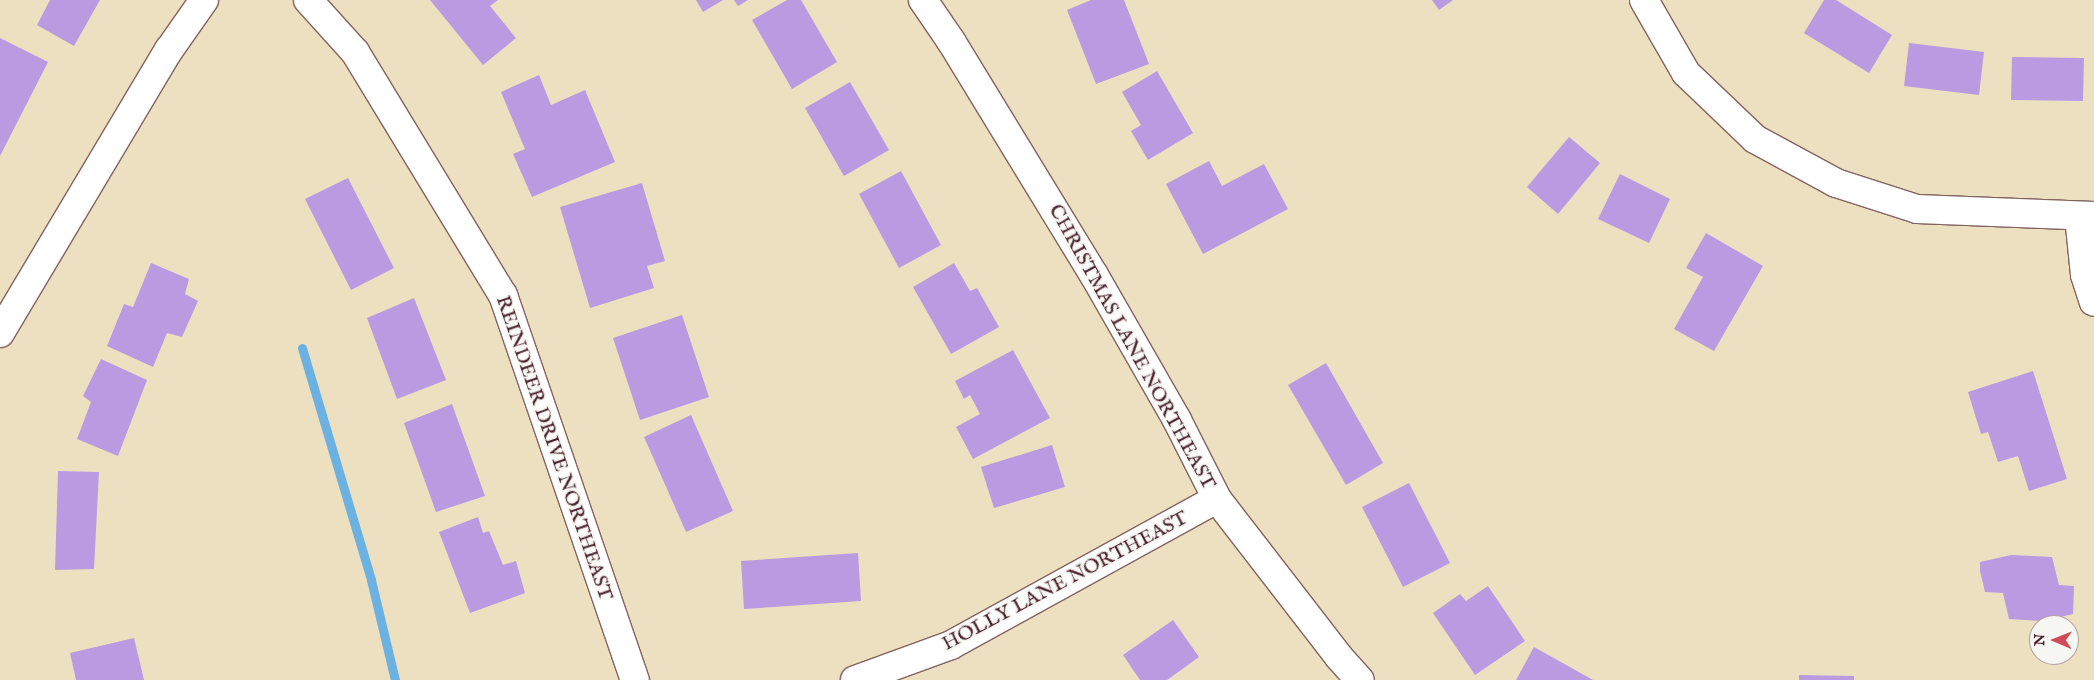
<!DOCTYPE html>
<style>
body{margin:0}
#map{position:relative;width:2094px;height:680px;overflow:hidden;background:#ede0c1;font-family:"IM FELL English",serif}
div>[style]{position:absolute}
.stream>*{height:9px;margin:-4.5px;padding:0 4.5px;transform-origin:4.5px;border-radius:4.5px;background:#6bb2e2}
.building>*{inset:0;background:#ba9ae1}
.roads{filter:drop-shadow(1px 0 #836360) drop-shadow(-1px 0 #836360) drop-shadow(0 1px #836360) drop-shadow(0 -1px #836360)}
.minor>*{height:28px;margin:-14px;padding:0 14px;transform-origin:14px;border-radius:14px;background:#fff}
span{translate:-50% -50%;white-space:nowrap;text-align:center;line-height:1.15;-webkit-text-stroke:4px #f6f6f2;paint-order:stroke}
.street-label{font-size:20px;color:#4a1f2b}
.north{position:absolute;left:2029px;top:615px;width:50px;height:50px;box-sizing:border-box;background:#f6f6f2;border:1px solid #b1a0a2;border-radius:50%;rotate:271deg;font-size:14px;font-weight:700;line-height:20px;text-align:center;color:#4a1f2b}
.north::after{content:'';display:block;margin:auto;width:18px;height:22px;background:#d1495b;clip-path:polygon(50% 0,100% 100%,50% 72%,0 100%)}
</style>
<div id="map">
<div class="stream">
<i style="left:302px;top:348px;width:242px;rotate:73.4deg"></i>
<i style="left:371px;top:580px;width:103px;rotate:76.5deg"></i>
</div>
<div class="building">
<i style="clip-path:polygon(50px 0,100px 0,74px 46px,37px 25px)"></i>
<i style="clip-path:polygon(430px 0,498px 0,490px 6px,516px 38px,483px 65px)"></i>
<i style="clip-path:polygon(696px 0,723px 0,703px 12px)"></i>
<i style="clip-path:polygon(734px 0,748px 0,738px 6px)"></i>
<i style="clip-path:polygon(787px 0,801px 0,837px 62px,792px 89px,752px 20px)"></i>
<i style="clip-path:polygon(1091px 0,1124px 0,1149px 64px,1096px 84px,1067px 10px)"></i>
<i style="clip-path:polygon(1432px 0,1453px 0,1439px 10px)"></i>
<i style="clip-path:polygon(1824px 0,1836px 0,1892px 35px,1869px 73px,1804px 33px)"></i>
<i style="clip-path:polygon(0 38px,48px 62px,0 156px)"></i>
<i style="clip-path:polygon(1909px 43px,1984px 52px,1979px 95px,1904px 86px)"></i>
<i style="clip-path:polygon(2012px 57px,2084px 58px,2083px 101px,2011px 100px)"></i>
<i style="clip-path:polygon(1157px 71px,1193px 133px,1148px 160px,1131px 131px,1141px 125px,1122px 92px)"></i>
<i style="clip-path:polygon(539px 75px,551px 105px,585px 90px,615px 162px,532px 197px,513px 154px,525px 149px,501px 92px)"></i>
<i style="clip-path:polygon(850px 82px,889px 150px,844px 176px,805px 108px)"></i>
<i style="clip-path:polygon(1569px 137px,1600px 163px,1558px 214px,1527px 187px)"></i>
<i style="clip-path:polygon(1209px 161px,1222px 186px,1264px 164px,1288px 209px,1203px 254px,1166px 184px)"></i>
<i style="clip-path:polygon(901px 171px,941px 245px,899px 268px,859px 194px)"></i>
<i style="clip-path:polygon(1620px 174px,1670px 199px,1649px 243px,1598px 219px)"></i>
<i style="clip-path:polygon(348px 178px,394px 268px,351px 290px,305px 199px)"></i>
<i style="clip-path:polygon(642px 183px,665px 261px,647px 266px,654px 288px,590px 308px,560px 207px)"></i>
<i style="clip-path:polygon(1706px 233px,1763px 266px,1714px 351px,1674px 329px,1703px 277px,1686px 268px)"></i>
<i style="clip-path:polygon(151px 263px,189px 279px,185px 294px,198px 301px,182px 337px,167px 333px,153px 367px,107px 346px,124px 304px,133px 307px)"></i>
<i style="clip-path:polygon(954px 263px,970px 291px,977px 288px,999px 327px,951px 354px,913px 287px)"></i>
<i style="clip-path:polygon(414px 298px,446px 380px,397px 399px,367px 318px)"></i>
<i style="clip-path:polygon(682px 315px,709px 397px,640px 420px,613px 338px)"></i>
<i style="clip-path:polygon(1013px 350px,1050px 418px,973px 459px,956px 427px,980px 414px,970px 395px,964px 399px,955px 381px)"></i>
<i style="clip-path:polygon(101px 359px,147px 380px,118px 456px,77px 439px,91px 402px,83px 396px)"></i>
<i style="clip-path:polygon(1326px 363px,1383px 463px,1346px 485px,1288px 385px)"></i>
<i style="clip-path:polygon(2033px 371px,2067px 479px,2029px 491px,2018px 456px,1998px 462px,1988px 432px,1981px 434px,1968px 392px)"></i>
<i style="clip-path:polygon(452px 404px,485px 496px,436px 512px,404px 423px)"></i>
<i style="clip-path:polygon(691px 415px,733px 511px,686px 532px,644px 437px)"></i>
<i style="clip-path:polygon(1052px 445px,1065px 487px,994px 508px,981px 467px)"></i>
<i style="clip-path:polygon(58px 471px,99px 472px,94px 569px,55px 570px)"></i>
<i style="clip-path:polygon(1409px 483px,1450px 563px,1403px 587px,1362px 507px)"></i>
<i style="clip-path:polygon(478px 517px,483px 533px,489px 531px,503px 565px,516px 561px,525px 593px,470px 613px,439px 532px)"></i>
<i style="clip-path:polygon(858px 553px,861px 601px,744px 609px,741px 561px)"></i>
<i style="clip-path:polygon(2011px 555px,2052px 557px,2059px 585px,2074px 586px,2073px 614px,2042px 621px,2009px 619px,2003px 593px,1985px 592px,1980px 571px,1980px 562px)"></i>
<i style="clip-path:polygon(1488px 586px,1525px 641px,1475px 675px,1433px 613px,1460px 594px,1466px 601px)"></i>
<i style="clip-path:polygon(1173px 620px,1199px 657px,1167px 680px,1140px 680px,1123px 655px)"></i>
<i style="clip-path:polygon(134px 638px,144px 680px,76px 680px,70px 653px)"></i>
<i style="clip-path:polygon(1534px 647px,1593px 680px,1516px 680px)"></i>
<i style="clip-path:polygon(1799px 675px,1854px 676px,1854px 680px,1799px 680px)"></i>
</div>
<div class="roads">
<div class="minor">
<i style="left:308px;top:0;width:70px;rotate:47.9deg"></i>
<i style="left:355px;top:52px;width:285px;rotate:58.7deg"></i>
<i style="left:503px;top:295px;width:407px;rotate:71.1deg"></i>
<i style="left:923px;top:0;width:50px;rotate:55.7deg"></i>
<i style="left:951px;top:41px;width:274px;rotate:58.6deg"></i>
<i style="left:1094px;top:275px;width:167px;rotate:60.2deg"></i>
<i style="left:1177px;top:420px;width:89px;rotate:63.1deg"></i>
<i style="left:1217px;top:499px;width:200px;rotate:52.3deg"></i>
<i style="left:1339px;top:657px;width:31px;rotate:48deg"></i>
<i style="left:1644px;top:0;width:84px;rotate:60.1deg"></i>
<i style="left:1686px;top:73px;width:95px;rotate:43.7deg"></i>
<i style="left:1755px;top:139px;width:92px;rotate:28.5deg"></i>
<i style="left:1836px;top:183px;width:85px;rotate:17.8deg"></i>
<i style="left:1917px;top:209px;width:177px;rotate:2.3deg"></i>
<i style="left:2079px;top:216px;width:59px;rotate:84.2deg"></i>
<i style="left:2085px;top:275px;width:28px;rotate:72deg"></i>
<i style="left:0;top:333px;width:330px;rotate:-59.2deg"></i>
<i style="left:169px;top:50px;width:61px;rotate:-55deg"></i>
<i style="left:855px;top:680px;width:102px;rotate:-20deg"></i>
<i style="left:951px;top:645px;width:303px;rotate:-28.8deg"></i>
</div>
</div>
<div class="street-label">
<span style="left:1132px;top:347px;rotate:61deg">CHRISTMAS LANE NORTHEAST</span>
<span style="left:554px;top:448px;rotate:71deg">REINDEER DRIVE NORTHEAST</span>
<span style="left:1065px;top:581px;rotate:-28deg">HOLLY LANE NORTHEAST</span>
</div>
<div class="north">N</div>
</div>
